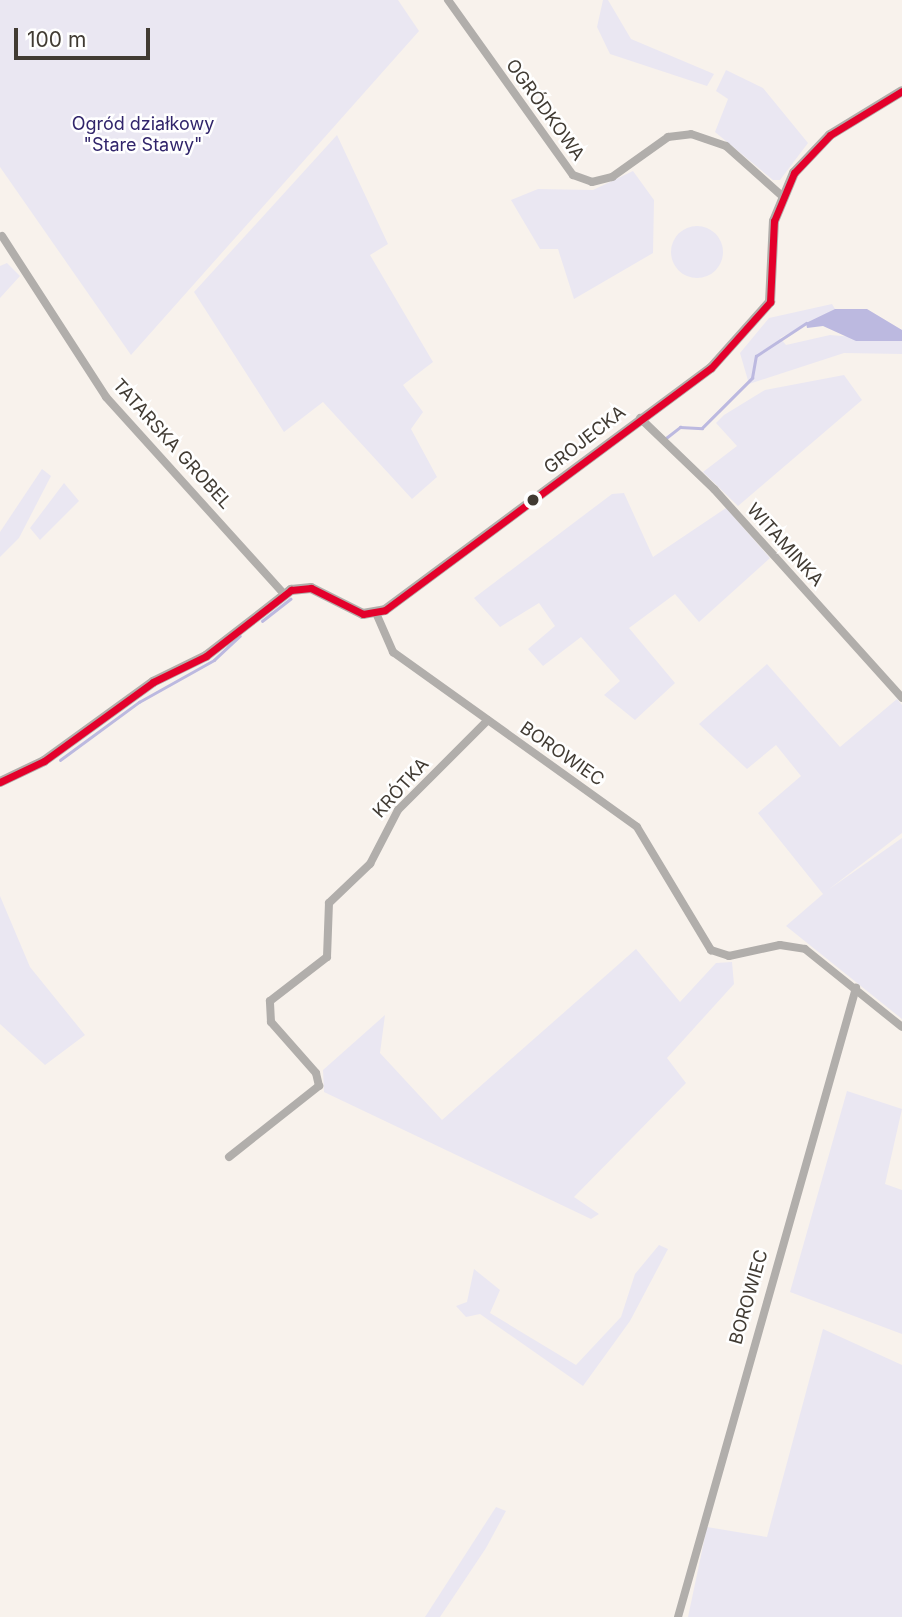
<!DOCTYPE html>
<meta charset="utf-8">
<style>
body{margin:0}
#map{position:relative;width:902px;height:1617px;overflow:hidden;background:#f8f2ec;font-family:Inter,sans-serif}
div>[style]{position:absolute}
.green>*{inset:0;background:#eae7f2}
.round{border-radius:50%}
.water>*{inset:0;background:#bcb9e0}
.stream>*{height:2.5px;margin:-1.25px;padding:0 1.25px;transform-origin:1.25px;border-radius:1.25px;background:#bcb9e0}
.minor>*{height:8px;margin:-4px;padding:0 4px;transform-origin:4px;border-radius:4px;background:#b1aeab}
.tertiary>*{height:10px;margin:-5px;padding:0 5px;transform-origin:5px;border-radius:5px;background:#b1aeab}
.bus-1>*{height:7px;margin:-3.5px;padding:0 3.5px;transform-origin:3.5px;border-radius:3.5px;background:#e4002b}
.dots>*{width:19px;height:19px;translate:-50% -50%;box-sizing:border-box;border:4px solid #fff;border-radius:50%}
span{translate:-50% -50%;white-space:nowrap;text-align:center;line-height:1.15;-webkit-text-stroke:5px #fff;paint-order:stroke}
.street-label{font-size:18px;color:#413b33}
.park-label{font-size:18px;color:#31256b}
.scale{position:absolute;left:14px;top:28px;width:136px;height:32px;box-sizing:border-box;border:4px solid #413b33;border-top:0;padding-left:9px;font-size:21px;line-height:24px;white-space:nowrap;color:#413b33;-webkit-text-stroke:5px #fff;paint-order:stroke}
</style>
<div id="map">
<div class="green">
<i style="clip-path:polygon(0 0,398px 0,419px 31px,131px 355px,0 167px)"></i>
<i style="clip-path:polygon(603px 0,608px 0,631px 39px,714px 74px,707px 86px,610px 54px,597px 27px)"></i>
<i style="clip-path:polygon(726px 70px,763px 88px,808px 143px,780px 180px,773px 180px,715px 132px,728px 99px,716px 91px)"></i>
<i style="clip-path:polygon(337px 135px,388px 244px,370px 255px,433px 362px,403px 385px,423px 412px,411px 429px,437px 477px,412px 499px,323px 402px,284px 432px,194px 292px)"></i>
<i style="clip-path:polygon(633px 171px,654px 200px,653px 253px,574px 299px,558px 249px,540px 249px,511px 200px,538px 189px,593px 190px)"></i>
<i class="round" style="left:671px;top:226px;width:52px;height:52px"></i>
<i style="clip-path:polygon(7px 263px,20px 276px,0 298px,0 266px)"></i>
<i style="clip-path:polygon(832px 304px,835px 309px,780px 338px,786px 345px,830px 335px,902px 341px,902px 354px,844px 353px,749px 384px,740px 353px,769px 318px)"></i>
<i style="clip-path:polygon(844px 375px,862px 400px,738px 506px,703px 472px,737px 446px,716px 423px,724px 415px,765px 390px)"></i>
<i style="clip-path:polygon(42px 469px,51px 476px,19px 538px,0 557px,0 532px)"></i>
<i style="clip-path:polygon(64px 483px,79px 501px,40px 540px,30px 528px)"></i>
<i style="clip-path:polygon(624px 493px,653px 557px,726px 508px,770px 558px,699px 622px,675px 594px,629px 628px,675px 683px,635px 720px,604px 695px,620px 681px,581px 637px,543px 666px,528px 649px,555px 626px,539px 603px,500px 627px,474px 598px,612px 494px)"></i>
<i style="clip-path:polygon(767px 664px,840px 747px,897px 699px,902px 705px,902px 833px,828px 890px,902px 838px,902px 1019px,786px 926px,823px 894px,758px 813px,801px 776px,776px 745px,747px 769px,699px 724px)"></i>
<i style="clip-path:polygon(0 896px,30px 967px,85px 1035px,45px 1065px,0 1024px)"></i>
<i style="clip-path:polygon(636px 949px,680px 1002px,716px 963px,732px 962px,734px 984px,667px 1058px,686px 1083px,574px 1197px,599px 1214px,591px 1219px,324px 1092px,323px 1070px,385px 1015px,380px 1053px,442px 1120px)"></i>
<i style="clip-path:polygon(847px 1091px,902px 1109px,885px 1184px,902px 1190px,902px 1334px,790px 1292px)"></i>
<i style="clip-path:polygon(659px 1245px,668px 1249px,630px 1321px,583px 1386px,480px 1314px,466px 1317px,456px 1306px,467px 1302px,474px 1269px,500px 1290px,490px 1313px,576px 1365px,621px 1317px,635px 1274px)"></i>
<i style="clip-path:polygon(823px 1329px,902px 1365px,902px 1617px,688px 1617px,707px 1527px,767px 1537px)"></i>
<i style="clip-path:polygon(496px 1507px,506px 1511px,486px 1548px,440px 1617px,425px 1617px)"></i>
</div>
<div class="water">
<i style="clip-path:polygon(835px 309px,867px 309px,902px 330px,902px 341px,856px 341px,823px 326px,807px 328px,806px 323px)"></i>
</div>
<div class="stream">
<i style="left:666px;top:438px;width:18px;rotate:-38deg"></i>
<i style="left:680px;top:427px;width:22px;rotate:3deg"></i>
<i style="left:702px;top:428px;width:71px;rotate:-45deg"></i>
<i style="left:752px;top:378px;width:22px;rotate:-80deg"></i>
<i style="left:756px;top:356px;width:60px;rotate:-33.4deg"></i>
<i style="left:262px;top:621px;width:36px;rotate:-38deg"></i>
<i style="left:60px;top:760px;width:98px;rotate:-36.3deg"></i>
<i style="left:139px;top:702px;width:86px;rotate:-29.2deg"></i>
<i style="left:214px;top:660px;width:35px;rotate:-43deg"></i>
</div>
<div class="minor">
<i style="left:448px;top:0;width:215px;rotate:54.5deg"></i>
<i style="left:573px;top:175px;width:20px;rotate:20deg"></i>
<i style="left:592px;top:182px;width:21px;rotate:-14deg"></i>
<i style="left:612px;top:177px;width:69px;rotate:-35.5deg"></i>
<i style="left:668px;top:137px;width:23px;rotate:-7deg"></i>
<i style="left:691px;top:134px;width:37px;rotate:19deg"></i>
<i style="left:726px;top:146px;width:74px;rotate:41.7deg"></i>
<i style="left:2px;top:236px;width:192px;rotate:57.1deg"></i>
<i style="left:106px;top:397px;width:266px;rotate:47.9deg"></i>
<i style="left:640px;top:418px;width:103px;rotate:43.8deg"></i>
<i style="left:714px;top:489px;width:281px;rotate:48deg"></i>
<i style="left:376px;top:613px;width:43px;rotate:66.4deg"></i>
<i style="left:393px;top:652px;width:300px;rotate:35.6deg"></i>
<i style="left:637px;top:827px;width:144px;rotate:59deg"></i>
<i style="left:711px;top:950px;width:19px;rotate:18deg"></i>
<i style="left:729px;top:956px;width:52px;rotate:-12.2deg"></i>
<i style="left:780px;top:945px;width:25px;rotate:9deg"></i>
<i style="left:805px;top:949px;width:124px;rotate:38.8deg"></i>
<i style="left:229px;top:1157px;width:115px;rotate:-38.3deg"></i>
<i style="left:319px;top:1086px;width:13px;rotate:-103deg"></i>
<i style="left:316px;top:1073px;width:68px;rotate:-131.4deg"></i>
<i style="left:271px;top:1022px;width:21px;rotate:-93deg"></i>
<i style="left:270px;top:1001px;width:72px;rotate:-37.7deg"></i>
<i style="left:327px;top:957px;width:54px;rotate:-87.9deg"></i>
<i style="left:329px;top:903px;width:57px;rotate:-43.6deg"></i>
<i style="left:370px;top:864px;width:61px;rotate:-62.6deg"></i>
<i style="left:398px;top:810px;width:127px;rotate:-45deg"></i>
<i style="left:678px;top:1617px;width:654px;rotate:-74.2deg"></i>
</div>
<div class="tertiary">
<i style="left:0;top:782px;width:49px;rotate:-25.5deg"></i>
<i style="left:44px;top:761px;width:135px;rotate:-35.9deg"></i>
<i style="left:153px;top:682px;width:59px;rotate:-26.1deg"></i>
<i style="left:206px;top:656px;width:108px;rotate:-37.8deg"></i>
<i style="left:291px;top:590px;width:20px;rotate:-6deg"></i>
<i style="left:311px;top:588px;width:58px;rotate:26.6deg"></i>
<i style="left:363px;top:614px;width:22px;rotate:-10deg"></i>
<i style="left:385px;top:610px;width:406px;rotate:-36.6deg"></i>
<i style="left:711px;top:368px;width:89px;rotate:-48.2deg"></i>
<i style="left:770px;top:302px;width:81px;rotate:-87.2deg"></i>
<i style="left:774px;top:221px;width:52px;rotate:-67.4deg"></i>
<i style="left:794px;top:173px;width:52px;rotate:-46.5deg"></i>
<i style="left:830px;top:135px;width:84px;rotate:-31.4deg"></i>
</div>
<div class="bus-1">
<i style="left:0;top:782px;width:49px;rotate:-25.5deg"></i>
<i style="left:44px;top:761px;width:135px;rotate:-35.9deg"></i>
<i style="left:153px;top:682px;width:59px;rotate:-26.1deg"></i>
<i style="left:206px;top:656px;width:108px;rotate:-37.8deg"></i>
<i style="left:291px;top:590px;width:20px;rotate:-6deg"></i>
<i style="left:311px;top:588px;width:58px;rotate:26.6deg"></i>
<i style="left:363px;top:614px;width:22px;rotate:-10deg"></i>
<i style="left:385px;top:610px;width:406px;rotate:-36.6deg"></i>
<i style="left:711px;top:368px;width:89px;rotate:-48.2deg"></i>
<i style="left:770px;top:302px;width:81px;rotate:-87.2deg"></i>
<i style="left:774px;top:221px;width:52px;rotate:-67.4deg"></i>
<i style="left:794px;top:173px;width:52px;rotate:-46.5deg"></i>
<i style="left:830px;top:135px;width:84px;rotate:-31.4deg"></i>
</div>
<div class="dots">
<i style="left:533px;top:500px;background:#413b33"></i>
</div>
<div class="street-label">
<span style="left:545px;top:110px;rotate:54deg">OGRÓDKOWA</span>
<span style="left:585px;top:440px;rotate:-38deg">GROJECKA</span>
<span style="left:172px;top:444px;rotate:48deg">TATARSKA GROBEL</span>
<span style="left:785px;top:545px;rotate:48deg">WITAMINKA</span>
<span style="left:562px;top:754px;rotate:35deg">BOROWIEC</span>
<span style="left:401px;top:788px;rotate:-48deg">KRÓTKA</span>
<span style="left:749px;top:1297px;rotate:-74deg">BOROWIEC</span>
</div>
<div class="park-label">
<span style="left:143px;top:135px">Ogród działkowy<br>"Stare Stawy"</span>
</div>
<div class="scale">100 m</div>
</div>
